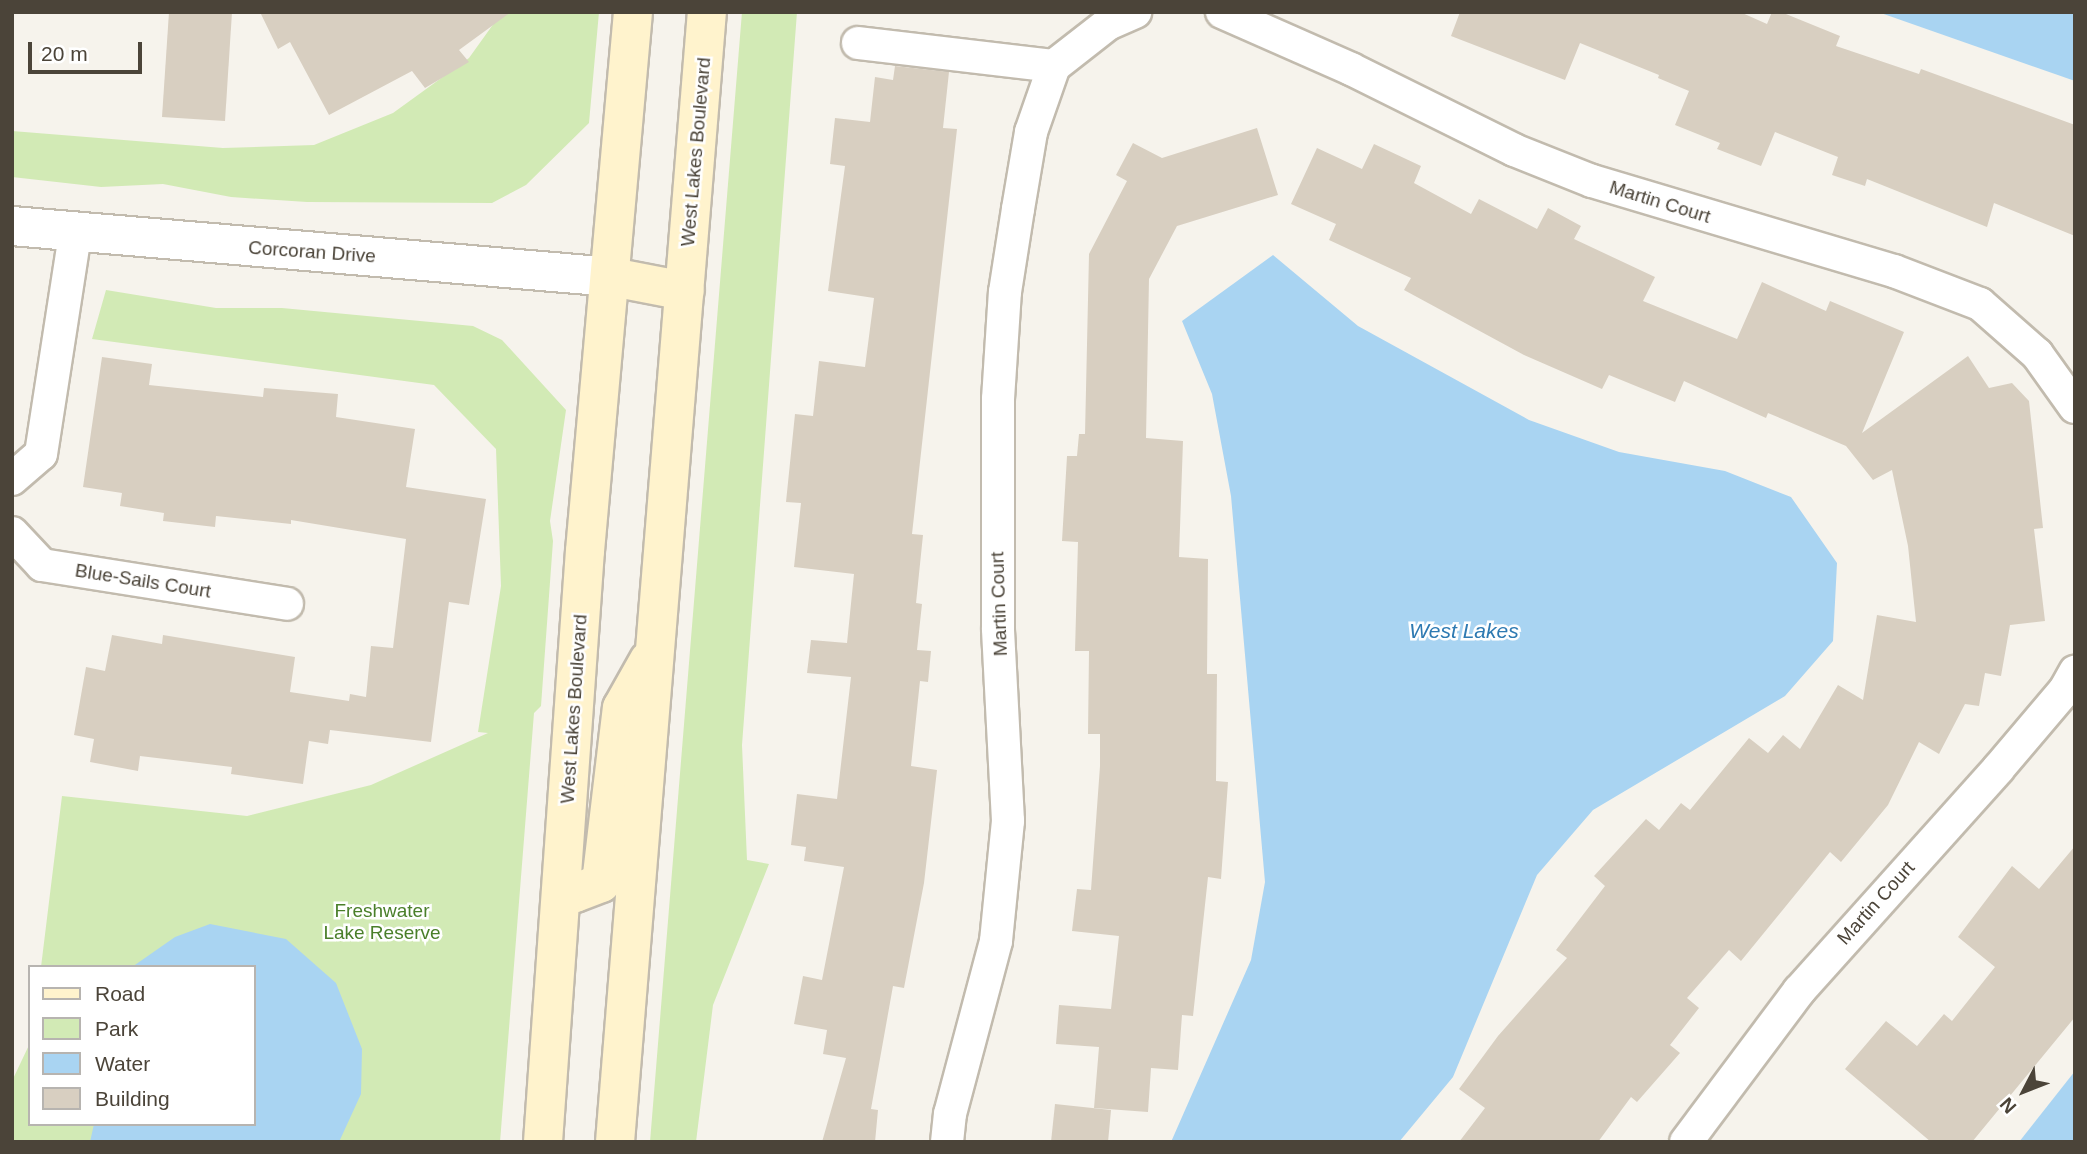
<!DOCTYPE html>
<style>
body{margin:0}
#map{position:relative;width:2087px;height:1154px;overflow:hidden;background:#f6f3ec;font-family:Helvetica,sans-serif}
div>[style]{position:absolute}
.green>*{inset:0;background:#d2eab5}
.water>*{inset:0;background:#a9d4f2}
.building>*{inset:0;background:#d8cfc1}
.roads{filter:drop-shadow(2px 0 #c2bbae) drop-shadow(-2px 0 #c2bbae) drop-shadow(0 2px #c2bbae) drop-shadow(0 -2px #c2bbae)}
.minor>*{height:32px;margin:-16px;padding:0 16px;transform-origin:16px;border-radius:16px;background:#fff}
.tertiary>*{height:38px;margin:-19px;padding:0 19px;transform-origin:19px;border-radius:19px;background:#fff}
.secondary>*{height:38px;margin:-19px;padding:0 19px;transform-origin:19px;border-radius:19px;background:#fff3cd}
span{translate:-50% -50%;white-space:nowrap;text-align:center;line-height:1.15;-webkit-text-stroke:5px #fff;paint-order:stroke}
.street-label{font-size:19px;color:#4b4439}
.park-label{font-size:19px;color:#4a7f2a}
.water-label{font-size:21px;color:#2e7ab2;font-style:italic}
.frame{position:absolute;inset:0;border:14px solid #4b4439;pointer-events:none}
.legend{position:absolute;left:28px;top:965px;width:228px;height:161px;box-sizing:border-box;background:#fff;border:2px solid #b7b4b0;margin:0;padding:9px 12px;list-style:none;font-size:21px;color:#4b4439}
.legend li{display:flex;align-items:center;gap:14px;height:35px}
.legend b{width:35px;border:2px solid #b7b4b0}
.north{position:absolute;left:1989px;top:1056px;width:70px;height:70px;-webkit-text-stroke:5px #fff;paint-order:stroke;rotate:228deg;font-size:19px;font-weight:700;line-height:28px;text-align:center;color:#4b4439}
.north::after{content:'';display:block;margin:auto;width:24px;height:32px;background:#4b4439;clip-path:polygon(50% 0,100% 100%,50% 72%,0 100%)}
.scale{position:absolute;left:28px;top:42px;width:114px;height:32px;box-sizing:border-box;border:4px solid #4b4439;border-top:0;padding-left:9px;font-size:21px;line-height:24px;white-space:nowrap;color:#4b4439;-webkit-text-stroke:5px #fff;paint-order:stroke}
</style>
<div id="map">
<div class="green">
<i style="clip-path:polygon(502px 12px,599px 12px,589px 123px,526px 185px,492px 203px,307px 202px,231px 197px,163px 184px,101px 187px,12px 177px,12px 131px,223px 148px,314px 145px,393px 113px,469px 58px)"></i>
<i style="clip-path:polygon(742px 12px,797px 12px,742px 745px,747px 860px,769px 864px,713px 1005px,696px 1142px,650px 1142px)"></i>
<i style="clip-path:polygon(106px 290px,216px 308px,282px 308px,473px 326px,502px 340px,566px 410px,550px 521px,553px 541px,541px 706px,534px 713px,500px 1142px,12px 1142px,12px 1081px,30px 1043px,30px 1124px,254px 1124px,254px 967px,41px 967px,62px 796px,247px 816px,371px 785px,488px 733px,478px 732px,501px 586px,496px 449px,434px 385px,92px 339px)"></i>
</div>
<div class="water">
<i style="clip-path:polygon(1878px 12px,2075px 12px,2075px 81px)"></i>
<i style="clip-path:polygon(1273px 255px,1358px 326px,1529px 420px,1619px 452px,1725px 471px,1791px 497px,1837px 563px,1833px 641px,1785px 696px,1593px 810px,1537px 875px,1453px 1077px,1399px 1142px,1171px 1142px,1251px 960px,1265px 882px,1231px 496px,1212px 394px,1182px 321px)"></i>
<i style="clip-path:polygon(210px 924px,286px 939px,336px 983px,362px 1049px,361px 1094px,339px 1142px,90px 1142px,94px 1124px,254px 1124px,254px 967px,132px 967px,175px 937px)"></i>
<i style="clip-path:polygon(2075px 1071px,2075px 1142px,2019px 1142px)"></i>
</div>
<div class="building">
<i style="clip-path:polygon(169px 12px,232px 12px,225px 121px,162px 117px)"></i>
<i style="clip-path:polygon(260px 12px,511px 12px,459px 50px,469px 62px,425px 88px,412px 71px,329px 115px,290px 42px,278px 49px)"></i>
<i style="clip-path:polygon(1460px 12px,1740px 12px,1767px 24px,1772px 12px,1781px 12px,1840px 36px,1836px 46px,1919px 74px,1921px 69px,2075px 125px,2075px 236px,1994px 203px,1987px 227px,1867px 179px,1865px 186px,1832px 175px,1838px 157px,1775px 132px,1761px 166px,1717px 149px,1720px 143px,1675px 125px,1689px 91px,1658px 78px,1659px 75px,1580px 43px,1565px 80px,1451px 36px)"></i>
<i style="clip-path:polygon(895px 66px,949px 72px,943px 128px,957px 129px,912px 534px,923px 535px,916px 603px,922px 604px,917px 650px,931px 651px,928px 682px,920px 681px,911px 766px,937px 770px,924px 883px,904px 988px,893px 986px,871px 1109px,878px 1110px,875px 1142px,822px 1142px,846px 1058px,823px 1054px,827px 1030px,794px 1024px,803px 976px,822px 980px,844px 867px,804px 861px,806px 847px,791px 845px,797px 794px,837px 799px,851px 677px,807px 673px,811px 640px,847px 643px,854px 574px,794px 567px,801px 503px,786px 502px,795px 414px,813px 416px,819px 361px,865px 367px,874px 298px,828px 291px,845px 166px,830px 164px,835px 118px,870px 122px,875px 77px,893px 80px)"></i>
<i style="clip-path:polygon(1257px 128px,1278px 195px,1177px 226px,1149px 279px,1146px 438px,1183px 441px,1179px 557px,1208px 559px,1207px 674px,1217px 674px,1216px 781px,1228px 782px,1221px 879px,1208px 877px,1193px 1016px,1182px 1015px,1178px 1070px,1151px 1068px,1148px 1112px,1094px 1108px,1099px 1047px,1056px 1044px,1059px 1005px,1111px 1009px,1119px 936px,1072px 931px,1077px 889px,1091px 890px,1100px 766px,1100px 734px,1088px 734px,1089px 651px,1075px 651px,1078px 542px,1062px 541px,1067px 456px,1077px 456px,1079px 434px,1085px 434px,1089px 254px,1127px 181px,1116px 175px,1133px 143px,1162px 158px)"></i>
<i style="clip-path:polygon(1374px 144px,1421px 166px,1414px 183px,1471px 214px,1479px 199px,1537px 229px,1548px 208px,1581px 226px,1574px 239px,1655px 277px,1643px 301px,1737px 339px,1762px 282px,1826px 311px,1830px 301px,1904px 332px,1862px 433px,1968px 356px,1989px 388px,2012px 383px,2029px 401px,2043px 528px,2034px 529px,2045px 621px,2010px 625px,2001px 676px,1985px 673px,1979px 706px,1965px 704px,1939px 754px,1919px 742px,1888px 805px,1841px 862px,1830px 852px,1741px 961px,1729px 950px,1687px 998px,1699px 1008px,1670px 1045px,1680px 1053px,1637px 1102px,1631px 1097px,1598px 1142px,1459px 1142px,1485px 1108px,1459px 1089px,1498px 1036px,1567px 958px,1556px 950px,1605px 886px,1594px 876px,1646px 819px,1659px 830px,1681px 803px,1690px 810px,1749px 738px,1768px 753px,1783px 735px,1800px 749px,1838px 685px,1863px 700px,1877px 615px,1916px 622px,1908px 546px,1892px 470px,1873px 480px,1846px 446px,1768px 413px,1766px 418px,1684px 381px,1675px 402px,1609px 375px,1602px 389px,1524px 355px,1404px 290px,1411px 278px,1329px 240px,1336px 224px,1291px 204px,1317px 148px,1362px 169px)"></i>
<i style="clip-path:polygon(102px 357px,152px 364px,149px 385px,263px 397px,264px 388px,338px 394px,336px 417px,415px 429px,406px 487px,486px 499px,469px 605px,449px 602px,431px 742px,330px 730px,328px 744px,309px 741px,303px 784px,231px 774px,232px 767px,140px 756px,138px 771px,90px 762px,94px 739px,74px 735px,86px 667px,105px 671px,112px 635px,162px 644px,163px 635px,295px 657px,290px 692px,349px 701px,350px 694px,366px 697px,371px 646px,393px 648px,406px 539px,291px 520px,291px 524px,216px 516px,215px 527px,163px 521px,164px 513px,120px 506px,122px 493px,83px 487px)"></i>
<i style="clip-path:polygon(2075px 846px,2075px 1017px,1972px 1142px,1931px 1142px,1845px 1069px,1886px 1021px,1917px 1046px,1944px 1014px,1952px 1021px,1995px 967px,1958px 937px,2012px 866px,2039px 889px)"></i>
<i style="clip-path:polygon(1055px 1104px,1111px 1110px,1108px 1142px,1051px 1142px)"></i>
</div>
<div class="roads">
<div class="minor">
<i style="left:1222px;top:12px;width:141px;rotate:23.8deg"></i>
<i style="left:1351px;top:69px;width:182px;rotate:26.4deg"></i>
<i style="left:1514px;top:150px;width:84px;rotate:21.7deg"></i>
<i style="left:1592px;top:181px;width:315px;rotate:16.6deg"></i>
<i style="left:1894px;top:271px;width:92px;rotate:21deg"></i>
<i style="left:1980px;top:304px;width:76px;rotate:41.3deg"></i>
<i style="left:2037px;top:354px;width:65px;rotate:54.4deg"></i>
<i style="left:858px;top:43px;width:197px;rotate:6.7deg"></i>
<i style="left:12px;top:479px;width:38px;rotate:-41deg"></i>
<i style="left:41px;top:454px;width:222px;rotate:-81.2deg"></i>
<i style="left:12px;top:533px;width:44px;rotate:46.8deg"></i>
<i style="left:42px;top:565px;width:248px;rotate:9deg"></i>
<i style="left:947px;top:1142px;width:28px;rotate:-84deg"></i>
<i style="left:950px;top:1114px;width:179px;rotate:-75.1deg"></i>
<i style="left:996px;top:941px;width:121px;rotate:-84.3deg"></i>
<i style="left:1008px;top:821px;width:193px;rotate:-93deg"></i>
<i style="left:998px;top:628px;width:229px;rotate:-90deg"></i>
<i style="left:998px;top:399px;width:107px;rotate:-86.3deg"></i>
<i style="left:1005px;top:292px;width:84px;rotate:-81.1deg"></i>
<i style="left:1018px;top:209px;width:78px;rotate:-80.4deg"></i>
<i style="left:1031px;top:132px;width:70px;rotate:-70.8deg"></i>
<i style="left:1054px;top:66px;width:68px;rotate:-37.9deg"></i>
<i style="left:1108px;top:24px;width:30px;rotate:-24deg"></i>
<i style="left:1686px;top:1142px;width:189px;rotate:-53.2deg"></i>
<i style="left:1799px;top:991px;width:298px;rotate:-48.1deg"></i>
<i style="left:1998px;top:769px;width:104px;rotate:-49.7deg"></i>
<i style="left:2065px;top:690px;width:21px;rotate:-61deg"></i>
</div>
<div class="tertiary">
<i style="left:12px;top:226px;width:602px;rotate:4.86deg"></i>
</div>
<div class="secondary">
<i style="left:612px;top:277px;width:74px;rotate:10.9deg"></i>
<i style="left:562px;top:879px;width:19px;rotate:47deg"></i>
<i style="left:575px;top:893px;width:28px;rotate:-21deg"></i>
<i style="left:601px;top:883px;width:176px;rotate:-83.2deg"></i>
<i style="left:622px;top:708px;width:55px;rotate:-60.6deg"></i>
<i style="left:543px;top:1142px;width:592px;rotate:-85.94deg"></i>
<i style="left:585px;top:551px;width:541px;rotate:-84.91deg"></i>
<i style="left:615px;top:1142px;width:1134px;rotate:-85.35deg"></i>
</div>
</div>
<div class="street-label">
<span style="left:696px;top:152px;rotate:-85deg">West Lakes Boulevard</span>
<span style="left:1660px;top:202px;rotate:17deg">Martin Court</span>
<span style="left:312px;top:252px;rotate:4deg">Corcoran Drive</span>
<span style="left:143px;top:581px;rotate:9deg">Blue-Sails Court</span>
<span style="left:999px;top:604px;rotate:-92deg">Martin Court</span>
<span style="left:574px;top:709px;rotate:-86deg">West Lakes Boulevard</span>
<span style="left:1876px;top:903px;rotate:-48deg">Martin Court</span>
</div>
<div class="park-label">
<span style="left:382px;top:922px">Freshwater<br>Lake Reserve</span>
</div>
<div class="water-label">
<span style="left:1464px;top:631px">West Lakes</span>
</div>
<div class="frame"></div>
<ul class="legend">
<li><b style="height:9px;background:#fff3cd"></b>Road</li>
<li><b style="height:19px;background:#d2eab5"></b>Park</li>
<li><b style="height:19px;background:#a9d4f2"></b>Water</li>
<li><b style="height:19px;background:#d8cfc1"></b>Building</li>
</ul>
<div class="north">N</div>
<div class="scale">20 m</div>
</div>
